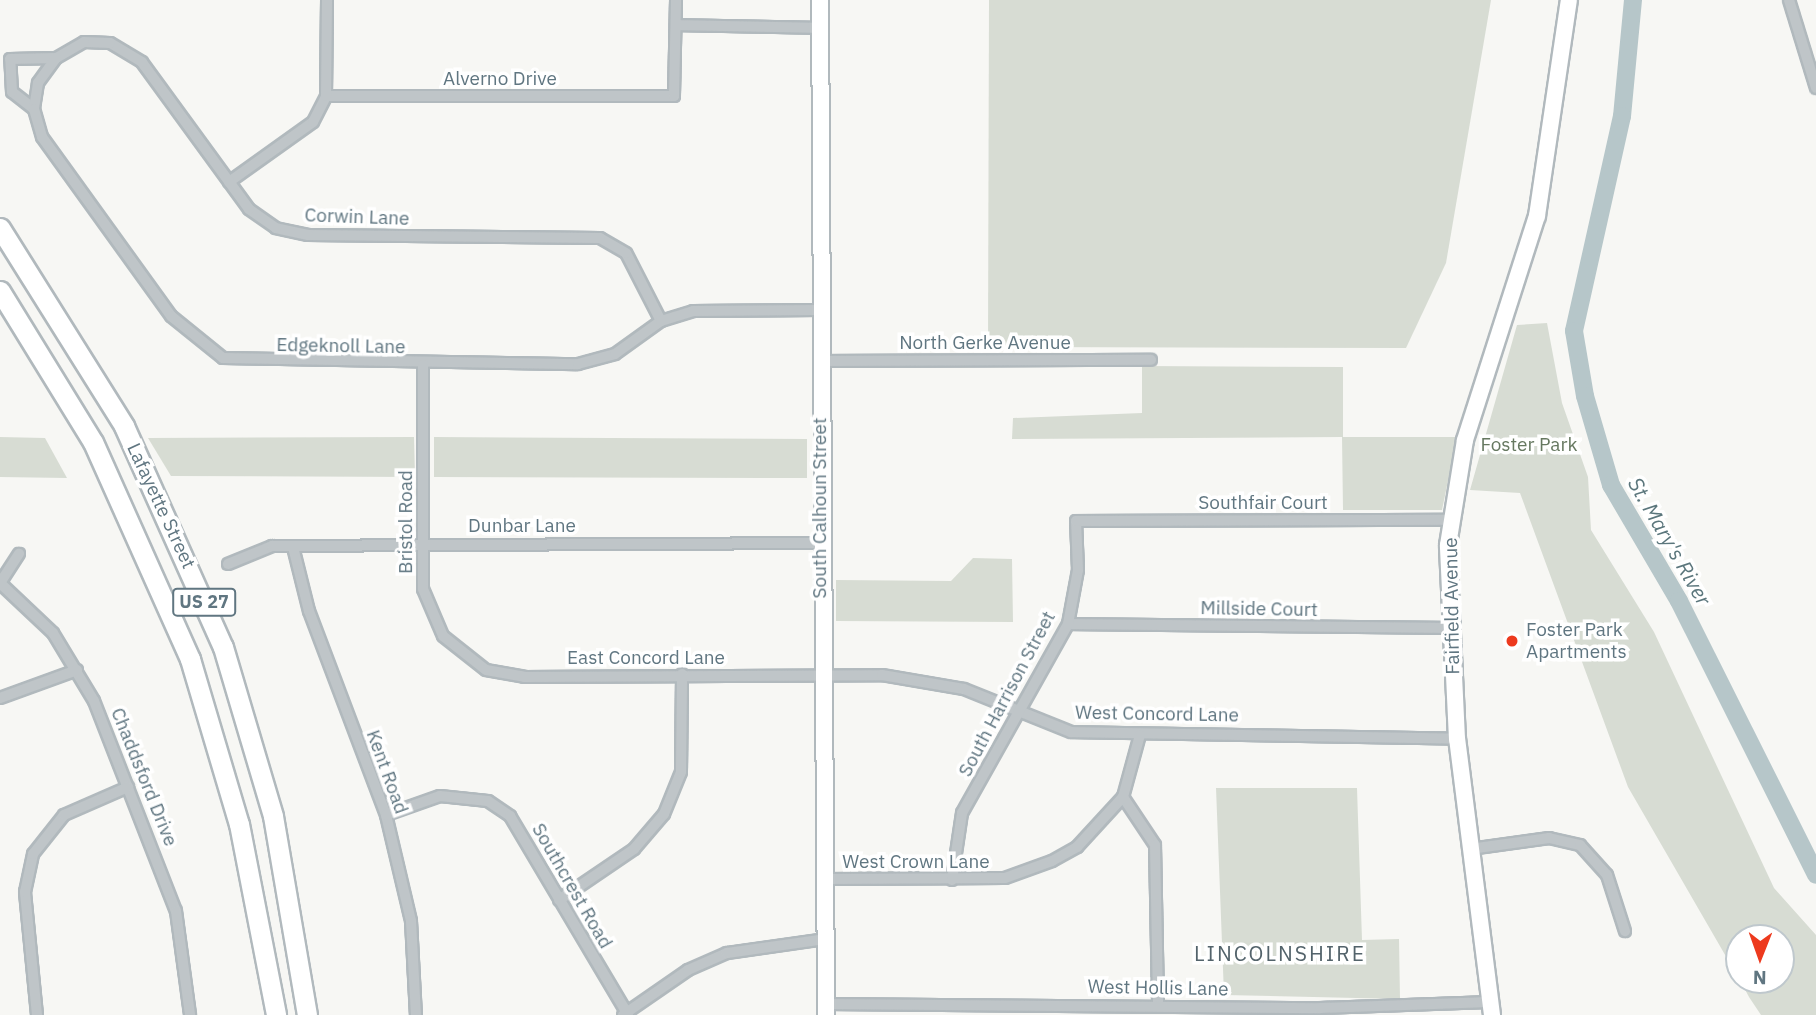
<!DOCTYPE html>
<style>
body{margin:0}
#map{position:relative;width:1816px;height:1015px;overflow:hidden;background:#f7f7f4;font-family:"IBM Plex Sans",sans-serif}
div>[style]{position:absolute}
.green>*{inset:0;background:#d7dcd3}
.river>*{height:18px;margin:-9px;padding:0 9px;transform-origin:9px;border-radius:9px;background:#b6c6c9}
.roads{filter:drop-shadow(2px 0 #b1b9bd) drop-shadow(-2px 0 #b1b9bd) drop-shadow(0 2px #b1b9bd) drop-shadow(0 -2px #b1b9bd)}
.street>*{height:10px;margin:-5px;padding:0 5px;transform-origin:5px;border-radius:5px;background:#bfc5c8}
.secondary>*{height:16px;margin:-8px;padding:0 8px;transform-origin:8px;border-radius:8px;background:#fff}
.highway>*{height:19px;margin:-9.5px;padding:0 9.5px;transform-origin:9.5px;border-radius:9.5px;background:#fff}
.dots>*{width:19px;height:19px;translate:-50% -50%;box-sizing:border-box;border:4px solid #fff;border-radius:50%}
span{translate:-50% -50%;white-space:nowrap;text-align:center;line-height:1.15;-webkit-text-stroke:7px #fff;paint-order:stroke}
.shield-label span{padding:2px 5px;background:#fff;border:2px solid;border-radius:5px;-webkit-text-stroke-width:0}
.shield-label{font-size:18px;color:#607681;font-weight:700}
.street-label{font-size:19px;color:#607681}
.park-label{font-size:19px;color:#667860}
.poi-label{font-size:19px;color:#607681}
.left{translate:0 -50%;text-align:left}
.water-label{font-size:21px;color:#5b767c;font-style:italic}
.neighbourhood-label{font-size:21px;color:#53636b;letter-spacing:2px}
.north{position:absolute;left:1725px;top:924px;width:70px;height:70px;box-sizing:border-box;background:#fff;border:2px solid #bfc8cd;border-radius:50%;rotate:181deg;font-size:19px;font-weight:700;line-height:28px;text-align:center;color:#607681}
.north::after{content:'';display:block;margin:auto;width:24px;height:32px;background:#ed3a1e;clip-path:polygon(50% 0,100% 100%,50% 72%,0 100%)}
</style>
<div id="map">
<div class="green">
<i style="clip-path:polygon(989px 0,1491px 0,1446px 263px,1406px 348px,988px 347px)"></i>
<i style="clip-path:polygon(1547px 323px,1562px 403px,1588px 477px,1591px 530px,1654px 632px,1774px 888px,1816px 935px,1816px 1015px,1761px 1015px,1749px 997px,1740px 980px,1781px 980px,1781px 938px,1739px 938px,1739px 979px,1628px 787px,1520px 493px,1470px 490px,1517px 325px)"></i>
<i style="clip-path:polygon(1142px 366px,1343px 367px,1343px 437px,1457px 437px,1442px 510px,1343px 510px,1342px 437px,1012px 439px,1013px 418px,1142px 413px)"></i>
<i style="clip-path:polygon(0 437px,45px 438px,67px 478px,0 477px)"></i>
<i style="clip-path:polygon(414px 437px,415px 477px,171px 476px,148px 438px)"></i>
<i style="clip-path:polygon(434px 437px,807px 439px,807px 478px,434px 477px)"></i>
<i style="clip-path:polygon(973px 558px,1012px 559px,1013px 622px,836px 621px,836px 580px,951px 581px)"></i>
<i style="clip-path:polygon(1216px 788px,1357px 788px,1362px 940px,1399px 939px,1400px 999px,1224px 995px)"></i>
</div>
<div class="river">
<i style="left:1633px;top:0;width:117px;rotate:95.4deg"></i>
<i style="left:1622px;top:116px;width:220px;rotate:102.6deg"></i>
<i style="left:1574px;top:331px;width:66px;rotate:80.4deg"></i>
<i style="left:1585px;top:396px;width:93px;rotate:73.7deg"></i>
<i style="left:1611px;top:485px;width:134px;rotate:59.6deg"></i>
<i style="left:1679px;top:601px;width:306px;rotate:63.4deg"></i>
</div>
<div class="roads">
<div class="street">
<i style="left:1789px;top:0;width:92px;rotate:72.9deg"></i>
<i style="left:677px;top:25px;width:144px;rotate:1.2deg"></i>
<i style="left:326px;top:96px;width:348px"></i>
<i style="left:674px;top:96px;width:96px;rotate:-88.8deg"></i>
<i style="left:34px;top:109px;width:28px;rotate:-142deg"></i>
<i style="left:12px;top:92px;width:33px;rotate:-93deg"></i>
<i style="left:10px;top:59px;width:46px;rotate:-1.2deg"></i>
<i style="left:229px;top:182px;width:103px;rotate:-35.5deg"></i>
<i style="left:313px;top:122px;width:29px;rotate:-63deg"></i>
<i style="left:326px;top:96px;width:96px;rotate:-89.4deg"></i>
<i style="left:661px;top:321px;width:76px;rotate:-117.2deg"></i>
<i style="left:626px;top:253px;width:30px;rotate:-150deg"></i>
<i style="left:600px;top:238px;width:292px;rotate:-179.4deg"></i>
<i style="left:308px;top:235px;width:33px;rotate:-168deg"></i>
<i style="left:276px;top:228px;width:33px;rotate:-145deg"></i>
<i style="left:249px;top:209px;width:182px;rotate:-126.1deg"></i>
<i style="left:142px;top:62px;width:37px;rotate:-149deg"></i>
<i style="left:110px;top:43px;width:26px;rotate:-178deg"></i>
<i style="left:84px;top:42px;width:32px;rotate:150deg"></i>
<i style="left:56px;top:58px;width:31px;rotate:126deg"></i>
<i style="left:38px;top:83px;width:26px;rotate:99deg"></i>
<i style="left:34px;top:109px;width:29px;rotate:74deg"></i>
<i style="left:42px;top:137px;width:221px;rotate:54.2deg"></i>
<i style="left:171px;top:316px;width:67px;rotate:38.9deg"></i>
<i style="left:223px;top:358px;width:355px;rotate:1deg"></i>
<i style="left:578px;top:364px;width:38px;rotate:-15deg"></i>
<i style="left:615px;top:354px;width:57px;rotate:-35.7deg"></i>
<i style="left:661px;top:321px;width:34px;rotate:-17deg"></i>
<i style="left:693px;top:311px;width:126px;rotate:-0.5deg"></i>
<i style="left:820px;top:361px;width:331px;rotate:-0.2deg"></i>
<i style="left:423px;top:365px;width:224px;rotate:90deg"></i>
<i style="left:423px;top:589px;width:51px;rotate:66.9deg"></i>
<i style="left:443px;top:636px;width:55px;rotate:38.3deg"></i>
<i style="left:486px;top:670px;width:39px;rotate:10deg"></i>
<i style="left:524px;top:677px;width:358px;rotate:-0.3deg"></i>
<i style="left:882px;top:675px;width:83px;rotate:9.7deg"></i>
<i style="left:964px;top:689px;width:115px;rotate:21.9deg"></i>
<i style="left:1071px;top:732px;width:386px;rotate:1deg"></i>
<i style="left:293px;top:547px;width:66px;rotate:76deg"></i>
<i style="left:309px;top:611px;width:218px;rotate:69.3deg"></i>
<i style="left:386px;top:815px;width:109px;rotate:76.7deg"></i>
<i style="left:411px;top:921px;width:94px;rotate:87deg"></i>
<i style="left:228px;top:564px;width:48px;rotate:-22.2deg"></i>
<i style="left:272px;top:546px;width:547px;rotate:-0.31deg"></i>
<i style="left:0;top:583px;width:73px;rotate:43.3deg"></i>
<i style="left:53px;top:633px;width:79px;rotate:58.9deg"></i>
<i style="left:94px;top:701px;width:225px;rotate:68.7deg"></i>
<i style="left:176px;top:911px;width:105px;rotate:82.3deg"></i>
<i style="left:0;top:583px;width:35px;rotate:-57deg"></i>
<i style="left:1068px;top:624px;width:383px;rotate:0.6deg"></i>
<i style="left:0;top:698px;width:82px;rotate:-20deg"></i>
<i style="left:1123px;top:797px;width:58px;rotate:56.3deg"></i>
<i style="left:1155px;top:845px;width:159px;rotate:88.9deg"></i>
<i style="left:386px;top:815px;width:57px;rotate:-19.4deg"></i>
<i style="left:440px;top:796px;width:48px;rotate:5.9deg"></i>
<i style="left:488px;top:801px;width:27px;rotate:34deg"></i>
<i style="left:510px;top:816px;width:231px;rotate:59.3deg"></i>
<i style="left:1470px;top:849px;width:80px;rotate:-7.9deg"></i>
<i style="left:1549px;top:838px;width:32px;rotate:13deg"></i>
<i style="left:1580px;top:845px;width:40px;rotate:48deg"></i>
<i style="left:1607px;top:875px;width:59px;rotate:72.2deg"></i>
<i style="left:826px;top:879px;width:179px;rotate:-0.3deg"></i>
<i style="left:1005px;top:878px;width:50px;rotate:-19.9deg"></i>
<i style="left:1052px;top:861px;width:29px;rotate:-29deg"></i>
<i style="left:1077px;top:847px;width:68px;rotate:-47.4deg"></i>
<i style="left:1123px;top:797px;width:64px;rotate:-74.7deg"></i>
<i style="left:952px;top:880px;width:68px;rotate:-81.5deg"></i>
<i style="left:962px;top:813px;width:217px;rotate:-60.7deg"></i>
<i style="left:1068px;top:624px;width:55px;rotate:-79.5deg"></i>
<i style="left:1078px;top:570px;width:49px;rotate:-92.3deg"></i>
<i style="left:1076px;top:521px;width:375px;rotate:-0.2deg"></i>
<i style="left:559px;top:900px;width:91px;rotate:-34.2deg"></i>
<i style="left:634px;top:849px;width:46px;rotate:-49.4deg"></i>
<i style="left:664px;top:814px;width:45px;rotate:-68deg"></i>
<i style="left:681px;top:772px;width:98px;rotate:-89.4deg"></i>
<i style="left:825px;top:1004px;width:495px;rotate:0.5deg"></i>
<i style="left:1320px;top:1008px;width:170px;rotate:-2deg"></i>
<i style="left:37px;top:1015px;width:124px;rotate:-95.6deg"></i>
<i style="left:25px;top:892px;width:39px;rotate:-78deg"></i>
<i style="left:33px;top:854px;width:50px;rotate:-51.5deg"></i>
<i style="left:64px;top:815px;width:70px;rotate:-23.6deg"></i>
<i style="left:623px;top:1015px;width:79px;rotate:-34.7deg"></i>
<i style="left:688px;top:970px;width:43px;rotate:-23.6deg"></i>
<i style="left:727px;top:953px;width:99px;rotate:-8.1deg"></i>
</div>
<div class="secondary">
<i style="left:820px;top:0;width:1015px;rotate:89.66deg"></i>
<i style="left:1492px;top:1015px;width:278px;rotate:-97.2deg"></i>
<i style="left:1457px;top:739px;width:194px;rotate:-92.7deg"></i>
<i style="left:1448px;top:545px;width:106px;rotate:-80.8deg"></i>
<i style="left:1465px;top:440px;width:235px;rotate:-72.2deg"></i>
<i style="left:1537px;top:216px;width:218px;rotate:-81.6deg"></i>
</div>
<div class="highway">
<i style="left:0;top:228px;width:234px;rotate:57.9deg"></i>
<i style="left:124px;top:426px;width:242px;rotate:65.9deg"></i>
<i style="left:223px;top:647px;width:176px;rotate:73.5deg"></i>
<i style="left:273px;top:816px;width:202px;rotate:80.3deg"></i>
<i style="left:0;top:291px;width:177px;rotate:58.4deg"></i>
<i style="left:93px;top:442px;width:238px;rotate:65.9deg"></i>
<i style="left:190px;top:659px;width:172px;rotate:73.5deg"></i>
<i style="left:239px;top:824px;width:195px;rotate:79deg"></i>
</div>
</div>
<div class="dots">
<i style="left:1512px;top:641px;background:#ed3a1e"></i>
</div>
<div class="shield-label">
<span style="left:204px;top:602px">US 27</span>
</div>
<div class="street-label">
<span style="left:500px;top:79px">Alverno Drive</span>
<span style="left:357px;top:217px;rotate:2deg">Corwin Lane</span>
<span style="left:985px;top:343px">North Gerke Avenue</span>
<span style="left:341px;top:346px;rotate:1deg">Edgeknoll Lane</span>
<span style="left:1263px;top:503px">Southfair Court</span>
<span style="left:161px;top:506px;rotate:65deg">Lafayette Street</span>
<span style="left:820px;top:508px;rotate:-90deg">South Calhoun Street</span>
<span style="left:406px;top:522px;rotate:-90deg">Bristol Road</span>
<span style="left:522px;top:526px">Dunbar Lane</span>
<span style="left:1452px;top:606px;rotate:-91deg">Fairfield Avenue</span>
<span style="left:1259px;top:609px;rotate:1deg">Millside Court</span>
<span style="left:646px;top:658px">East Concord Lane</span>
<span style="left:1007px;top:694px;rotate:-62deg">South Harrison Street</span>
<span style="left:1157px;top:714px;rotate:1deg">West Concord Lane</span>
<span style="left:387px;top:772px;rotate:70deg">Kent Road</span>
<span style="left:144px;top:777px;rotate:68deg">Chaddsford Drive</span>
<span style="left:916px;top:862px">West Crown Lane</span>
<span style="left:572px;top:886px;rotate:60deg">Southcrest Road</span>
<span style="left:1158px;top:988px;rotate:1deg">West Hollis Lane</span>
</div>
<div class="park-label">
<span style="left:1529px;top:445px">Foster Park</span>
</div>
<div class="poi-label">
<span class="left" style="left:1526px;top:641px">Foster Park<br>Apartments</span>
</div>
<div class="water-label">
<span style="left:1670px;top:541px;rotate:60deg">St. Mary's River</span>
</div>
<div class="neighbourhood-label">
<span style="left:1280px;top:953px">LINCOLNSHIRE</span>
</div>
<div class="north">N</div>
</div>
